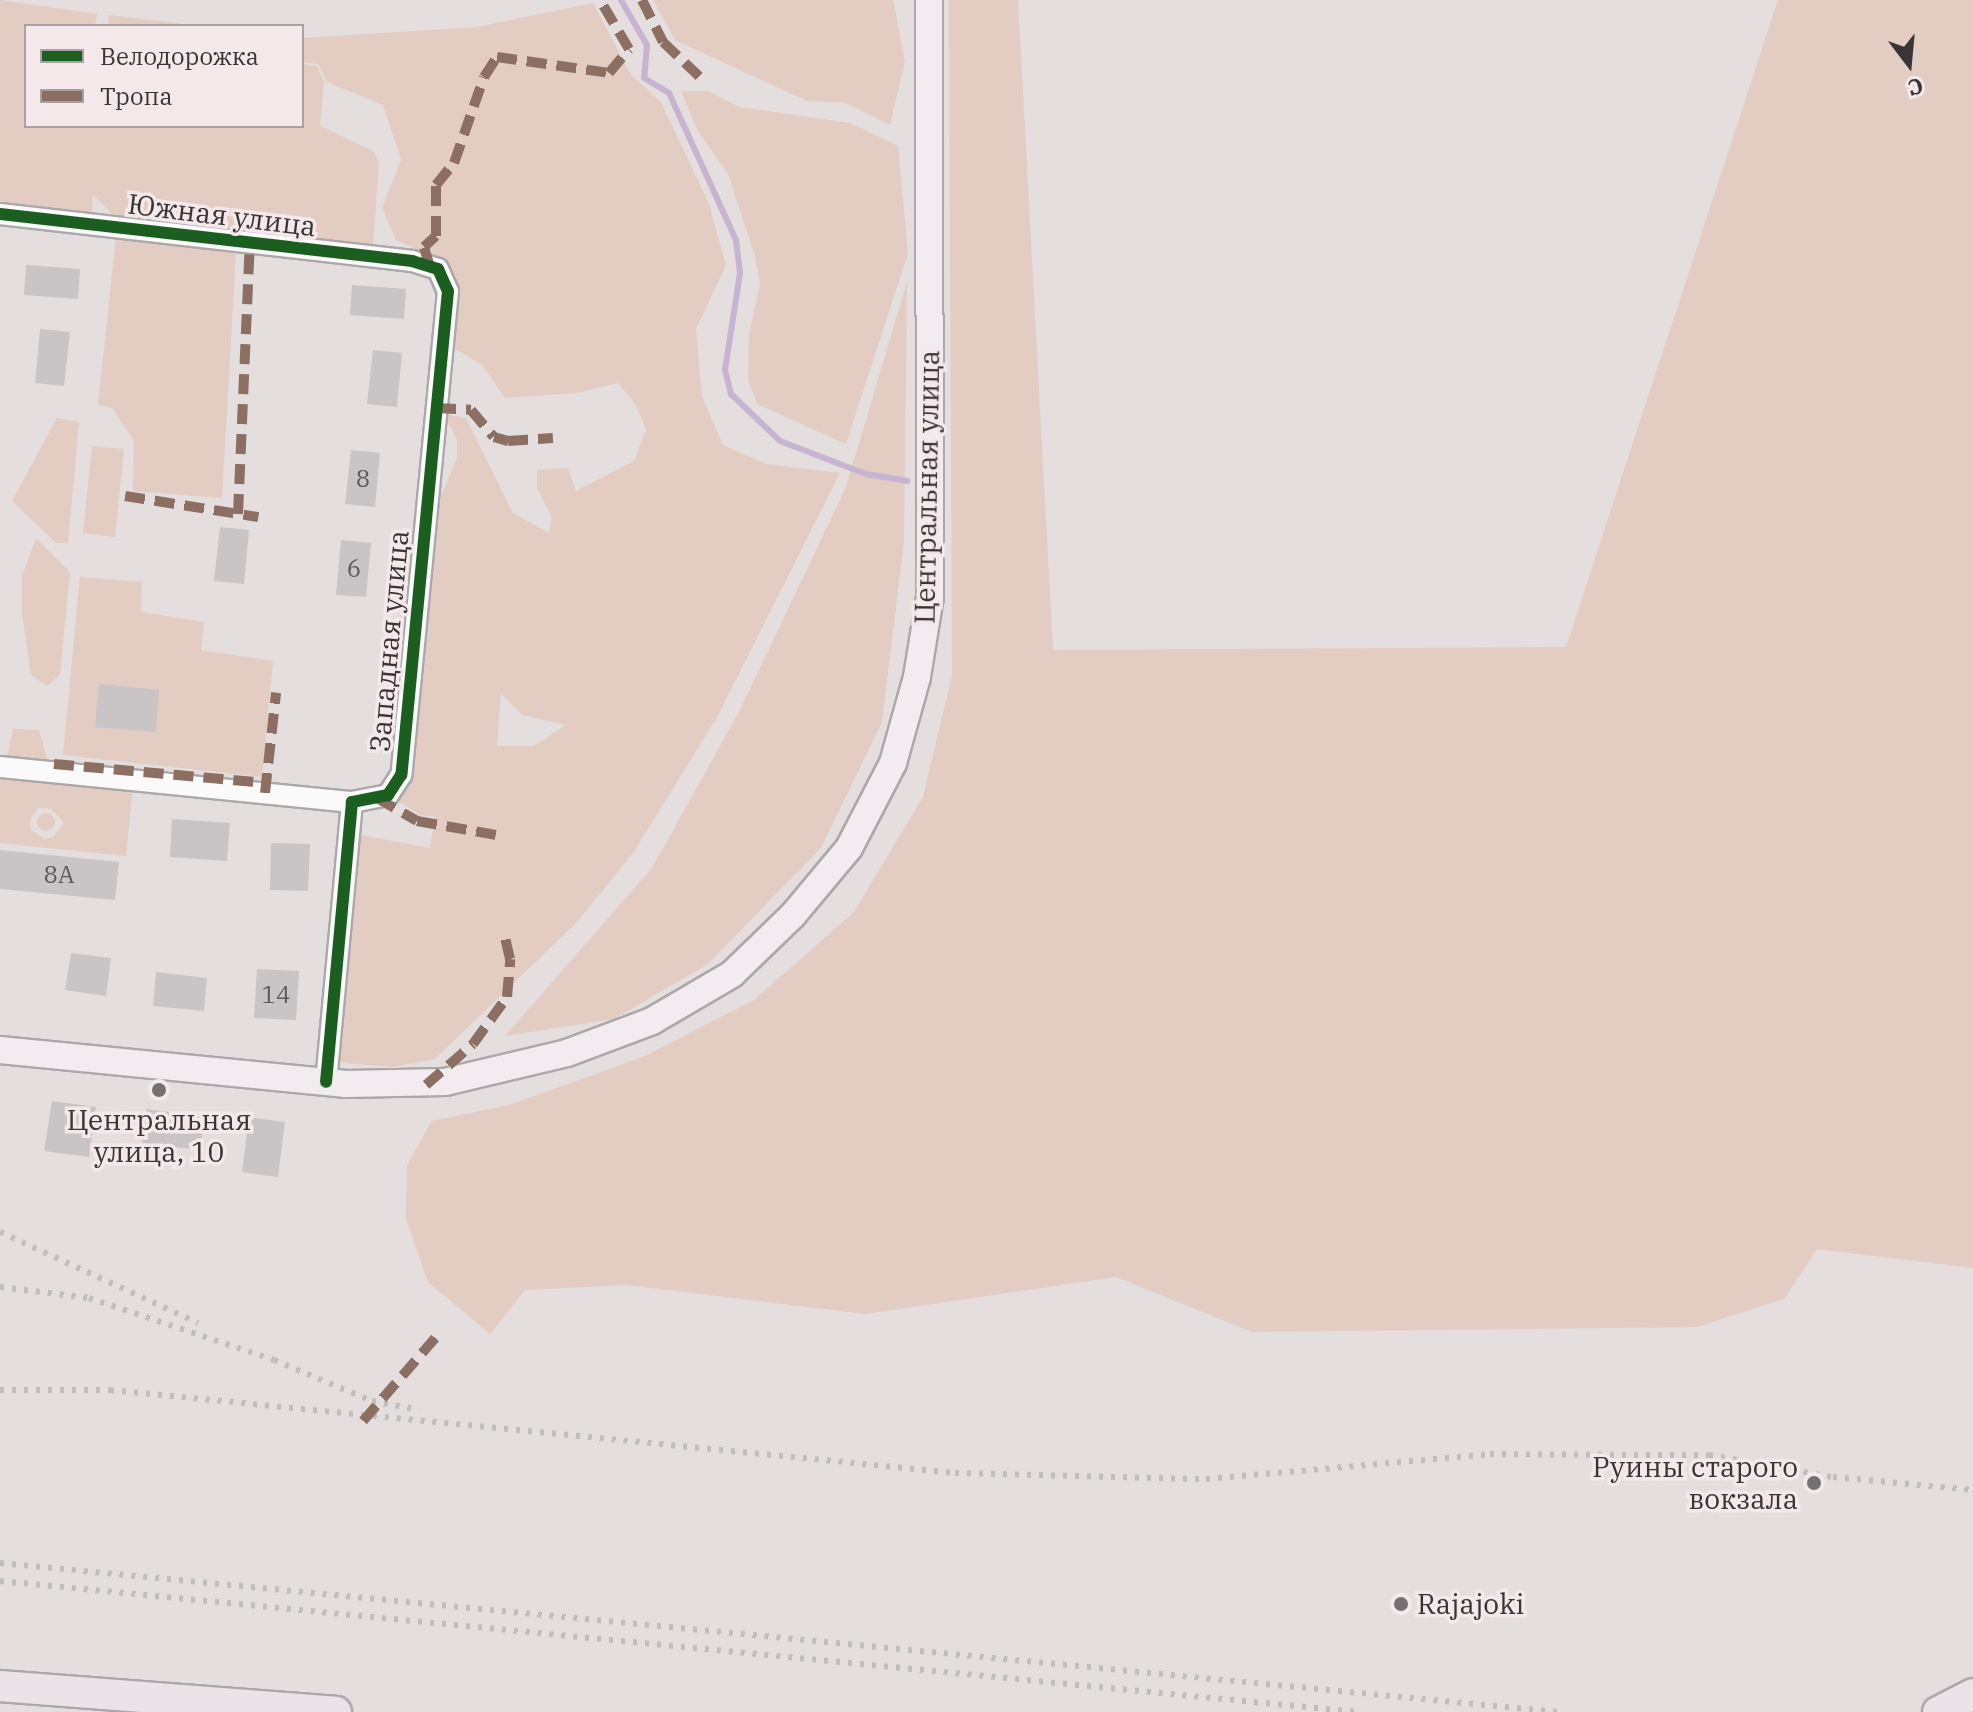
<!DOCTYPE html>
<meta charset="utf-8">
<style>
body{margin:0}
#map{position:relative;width:1973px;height:1712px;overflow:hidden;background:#e4dedf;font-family:"IBM Plex Serif",serif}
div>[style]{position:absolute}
.green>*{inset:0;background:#e3ccc1}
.round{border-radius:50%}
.stream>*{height:6px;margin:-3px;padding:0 3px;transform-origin:3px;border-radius:3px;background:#c7b4d2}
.building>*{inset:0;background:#c9c4c5}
.roads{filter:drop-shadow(2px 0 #aca8a9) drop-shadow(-2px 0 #aca8a9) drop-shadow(0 2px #aca8a9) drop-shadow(0 -2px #aca8a9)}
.minor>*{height:20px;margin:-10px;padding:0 10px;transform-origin:10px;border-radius:10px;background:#fbfafa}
.major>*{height:26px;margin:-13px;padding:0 13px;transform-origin:13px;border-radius:13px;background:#f2ecf0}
.highway>*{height:30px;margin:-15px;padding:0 15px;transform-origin:15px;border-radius:15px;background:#ece3e9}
.rail>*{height:6px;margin-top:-3px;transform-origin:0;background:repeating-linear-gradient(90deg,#bfbebe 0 4px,transparent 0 12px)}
.quiet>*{height:10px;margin-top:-5px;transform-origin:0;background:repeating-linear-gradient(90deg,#8d6e63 0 20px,transparent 0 30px)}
.cycleway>*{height:12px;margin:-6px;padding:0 6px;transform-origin:6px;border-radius:6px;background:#1b5e20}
.dots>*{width:22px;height:22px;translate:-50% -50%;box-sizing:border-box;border:4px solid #f4e8eb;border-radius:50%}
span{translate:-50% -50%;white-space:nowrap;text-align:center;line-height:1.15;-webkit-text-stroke:7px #f4e8eb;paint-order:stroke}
.number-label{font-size:24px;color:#5d585a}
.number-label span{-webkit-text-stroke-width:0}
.street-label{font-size:28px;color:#393436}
.poi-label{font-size:28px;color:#393436}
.right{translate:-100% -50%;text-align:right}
.left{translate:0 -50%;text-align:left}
.legend{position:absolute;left:24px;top:24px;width:280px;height:104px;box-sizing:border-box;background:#f4e8eb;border:2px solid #a9a0a3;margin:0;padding:10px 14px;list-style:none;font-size:24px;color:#393436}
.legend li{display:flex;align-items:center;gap:16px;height:40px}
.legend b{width:40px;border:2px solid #a9a0a3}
.north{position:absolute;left:1869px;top:24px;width:80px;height:80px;-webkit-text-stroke:6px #f4e8eb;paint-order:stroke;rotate:164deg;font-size:22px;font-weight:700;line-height:32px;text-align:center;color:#393436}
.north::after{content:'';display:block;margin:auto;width:28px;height:36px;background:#393436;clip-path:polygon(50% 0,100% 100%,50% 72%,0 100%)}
</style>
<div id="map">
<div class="green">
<i style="clip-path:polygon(0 0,97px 14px,95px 26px,26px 26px,26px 126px,302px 126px,302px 64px,317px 66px,324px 82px,320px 126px,373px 151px,379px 162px,373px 245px,112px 214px,93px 195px,93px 185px,92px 213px,0 204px)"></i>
<i style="clip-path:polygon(653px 0,893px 0,905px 61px,890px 125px,846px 103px,807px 101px,675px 40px)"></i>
<i style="clip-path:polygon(949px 0,1018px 0,1053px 650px,1566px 647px,1778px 0,1973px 0,1973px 1268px,1817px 1249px,1784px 1299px,1697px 1327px,1252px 1332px,1116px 1277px,865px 1314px,627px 1285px,525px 1290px,490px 1334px,428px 1282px,406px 1219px,407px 1165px,432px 1121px,509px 1105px,643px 1057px,754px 1000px,854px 912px,923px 797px,952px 675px)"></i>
<i style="clip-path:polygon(evenodd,593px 3px,631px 75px,661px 102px,709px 204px,726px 265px,696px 329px,702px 396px,723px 445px,766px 464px,840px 473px,716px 719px,633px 853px,577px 922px,435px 1059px,391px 1067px,335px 1062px,356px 834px,430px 848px,435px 817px,420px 815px,394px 798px,435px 511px,457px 458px,457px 440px,444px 414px,466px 418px,513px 513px,549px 533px,552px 518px,537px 488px,537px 470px,568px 468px,576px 491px,634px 461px,646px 430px,636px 405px,618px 383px,577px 393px,505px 398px,482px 365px,452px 347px,457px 291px,444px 261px,396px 240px,382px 208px,401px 160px,383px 105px,327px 82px,318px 64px,302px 62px,302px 38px,477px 27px,593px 3px,501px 693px,522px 715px,566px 725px,534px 746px,497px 746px,501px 693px)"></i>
<i style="clip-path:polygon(109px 15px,200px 26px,108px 26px)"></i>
<i style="clip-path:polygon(681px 91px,708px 91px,739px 107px,850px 123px,898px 146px,908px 253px,846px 444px,757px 404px,748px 380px,749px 334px,760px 285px,755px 256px,728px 174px,698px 131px)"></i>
<i style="clip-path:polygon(116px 237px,236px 251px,222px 498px,133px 491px,134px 441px,112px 408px,98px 405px)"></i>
<i style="clip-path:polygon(907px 282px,904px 541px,882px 722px,821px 848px,708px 964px,614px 1019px,505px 1036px,652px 868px,740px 710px,846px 487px)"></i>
<i style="clip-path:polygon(57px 418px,79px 422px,68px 543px,56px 543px,12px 501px)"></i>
<i style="clip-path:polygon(92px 446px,124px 449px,115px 537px,83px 533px)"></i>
<i style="clip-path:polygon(36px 538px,70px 572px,60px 675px,47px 686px,31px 675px,22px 614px,22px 576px)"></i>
<i style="clip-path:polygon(80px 577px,142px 582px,141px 612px,204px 622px,201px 650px,273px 661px,262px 777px,63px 755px)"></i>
<i style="clip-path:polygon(13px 729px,39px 730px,49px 766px,6px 762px)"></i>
<i style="clip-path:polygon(evenodd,0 773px,133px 786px,126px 856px,0 843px,0 773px,39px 808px,51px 809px,64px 823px,53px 837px,45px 839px,31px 830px,30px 819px,39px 808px)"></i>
<i class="round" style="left:37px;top:813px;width:18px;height:18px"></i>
</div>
<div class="stream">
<i style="left:621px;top:0;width:52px;rotate:60deg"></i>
<i style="left:647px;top:45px;width:33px;rotate:95deg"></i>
<i style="left:644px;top:78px;width:29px;rotate:31deg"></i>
<i style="left:669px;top:93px;width:162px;rotate:65.5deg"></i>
<i style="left:736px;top:240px;width:33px;rotate:83deg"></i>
<i style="left:740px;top:273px;width:98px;rotate:98.8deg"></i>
<i style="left:725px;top:370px;width:25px;rotate:76deg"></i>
<i style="left:731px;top:394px;width:68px;rotate:43.8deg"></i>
<i style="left:780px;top:441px;width:92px;rotate:21deg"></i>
<i style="left:866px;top:474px;width:42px;rotate:9.7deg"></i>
</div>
<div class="building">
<i style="clip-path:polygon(26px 265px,80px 269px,78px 299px,24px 295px)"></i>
<i style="clip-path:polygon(352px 285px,406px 289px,404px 319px,350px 315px)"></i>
<i style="clip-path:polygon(40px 329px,70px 332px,64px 386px,35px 383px)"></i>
<i style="clip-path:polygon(373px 350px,402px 353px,397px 407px,367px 404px)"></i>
<i style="clip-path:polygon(351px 450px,380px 453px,375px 507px,345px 504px)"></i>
<i style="clip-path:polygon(220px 527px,249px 530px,244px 584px,214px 581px)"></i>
<i style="clip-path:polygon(341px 540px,371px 543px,366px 597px,336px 595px)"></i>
<i style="clip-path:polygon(99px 684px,159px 690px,156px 732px,95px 727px)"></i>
<i style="clip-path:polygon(172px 819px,230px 823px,227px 861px,170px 857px)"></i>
<i style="clip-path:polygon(271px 843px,310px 844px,308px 891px,270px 890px)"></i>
<i style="clip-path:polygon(0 850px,119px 862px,115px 900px,0 889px)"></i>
<i style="clip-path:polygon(71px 953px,111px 958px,106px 996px,65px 990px)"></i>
<i style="clip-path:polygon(257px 969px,299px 971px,296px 1020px,254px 1018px)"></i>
<i style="clip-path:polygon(156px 972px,207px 978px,204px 1011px,153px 1006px)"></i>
<i style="clip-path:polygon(52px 1101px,96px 1107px,89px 1157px,44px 1151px)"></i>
<i style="clip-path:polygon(146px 1109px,205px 1117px,200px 1150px,142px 1143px)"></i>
<i style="clip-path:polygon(249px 1117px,285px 1122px,278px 1177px,242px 1172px)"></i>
</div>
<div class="roads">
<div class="minor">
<i style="left:0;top:214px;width:415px;rotate:6.5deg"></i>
<i style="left:412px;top:261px;width:27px;rotate:17deg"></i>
<i style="left:438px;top:269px;width:24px;rotate:66deg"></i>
<i style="left:448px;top:291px;width:486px;rotate:95.5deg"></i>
<i style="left:401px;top:775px;width:24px;rotate:123deg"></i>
<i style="left:388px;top:795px;width:37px;rotate:169deg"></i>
<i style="left:352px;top:802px;width:281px;rotate:95.3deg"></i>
<i style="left:0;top:767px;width:354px;rotate:5.7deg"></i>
</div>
<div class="major">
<i style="left:0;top:1050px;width:348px;rotate:5.6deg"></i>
<i style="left:346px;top:1084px;width:99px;rotate:-1.2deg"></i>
<i style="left:445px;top:1082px;width:125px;rotate:-13.4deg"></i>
<i style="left:567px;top:1053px;width:91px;rotate:-20.6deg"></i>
<i style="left:652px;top:1021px;width:93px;rotate:-30.4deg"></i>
<i style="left:732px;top:974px;width:85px;rotate:-44deg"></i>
<i style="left:793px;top:915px;width:87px;rotate:-50.1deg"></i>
<i style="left:849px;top:848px;width:96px;rotate:-62.6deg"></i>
<i style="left:893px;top:763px;width:89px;rotate:-74.4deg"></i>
<i style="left:917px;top:677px;width:81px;rotate:-80.8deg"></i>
<i style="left:930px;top:597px;width:597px;rotate:-90.1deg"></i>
</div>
<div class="highway">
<i style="left:0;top:1686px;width:337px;rotate:4.4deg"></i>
<i style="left:1938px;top:1712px;width:39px;rotate:-27deg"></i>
</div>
</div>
<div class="rail">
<i style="left:0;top:1232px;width:218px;rotate:24.7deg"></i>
<i style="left:0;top:1287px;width:90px;rotate:7deg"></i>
<i style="left:89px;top:1298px;width:195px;rotate:18.5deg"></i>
<i style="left:274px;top:1360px;width:106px;rotate:22.7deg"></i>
<i style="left:372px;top:1401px;width:48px;rotate:10.8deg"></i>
<i style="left:0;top:1390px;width:110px"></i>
<i style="left:110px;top:1390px;width:849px;rotate:5.61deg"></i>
<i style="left:955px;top:1473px;width:251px;rotate:1.4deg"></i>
<i style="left:1206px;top:1479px;width:285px;rotate:-5deg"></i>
<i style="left:1490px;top:1454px;width:219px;rotate:0.3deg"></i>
<i style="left:1709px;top:1455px;width:126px;rotate:10.1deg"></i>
<i style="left:1833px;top:1477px;width:141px;rotate:5.3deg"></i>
<i style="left:0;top:1563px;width:1565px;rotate:5.46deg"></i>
<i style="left:0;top:1581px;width:1364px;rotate:5.51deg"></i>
</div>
<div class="quiet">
<i style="left:642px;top:0;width:47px;rotate:63.4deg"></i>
<i style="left:663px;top:42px;width:59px;rotate:43.6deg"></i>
<i style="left:430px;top:267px;width:21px;rotate:-107deg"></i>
<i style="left:424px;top:247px;width:16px;rotate:-43deg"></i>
<i style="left:436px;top:236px;width:51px;rotate:-90deg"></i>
<i style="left:436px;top:185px;width:28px;rotate:-51deg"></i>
<i style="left:454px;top:163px;width:91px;rotate:-70.8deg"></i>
<i style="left:484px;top:77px;width:24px;rotate:-57deg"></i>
<i style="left:497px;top:57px;width:113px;rotate:8.1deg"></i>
<i style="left:609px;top:73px;width:31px;rotate:-50deg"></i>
<i style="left:629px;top:49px;width:57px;rotate:-120.6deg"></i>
<i style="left:436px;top:408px;width:35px;rotate:3deg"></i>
<i style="left:471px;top:410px;width:35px;rotate:50deg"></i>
<i style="left:494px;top:437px;width:15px;rotate:16deg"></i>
<i style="left:508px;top:441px;width:45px;rotate:-3.8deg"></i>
<i style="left:125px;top:496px;width:135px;rotate:9deg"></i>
<i style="left:238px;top:514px;width:272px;rotate:-87.5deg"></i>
<i style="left:54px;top:764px;width:213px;rotate:5.1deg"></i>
<i style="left:265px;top:793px;width:101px;rotate:-83.7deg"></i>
<i style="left:377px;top:798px;width:46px;rotate:29.9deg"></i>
<i style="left:417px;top:821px;width:80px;rotate:10deg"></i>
<i style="left:426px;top:1085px;width:62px;rotate:-41.1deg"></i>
<i style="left:473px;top:1044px;width:58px;rotate:-54.1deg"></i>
<i style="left:507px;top:997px;width:38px;rotate:-85deg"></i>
<i style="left:510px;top:959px;width:26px;rotate:-103deg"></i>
<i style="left:363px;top:1421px;width:113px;rotate:-49deg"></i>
</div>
<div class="cycleway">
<i style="left:0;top:214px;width:415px;rotate:6.5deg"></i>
<i style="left:412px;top:261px;width:27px;rotate:17deg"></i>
<i style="left:438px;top:269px;width:24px;rotate:66deg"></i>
<i style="left:448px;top:291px;width:486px;rotate:95.5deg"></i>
<i style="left:401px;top:775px;width:24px;rotate:123deg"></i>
<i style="left:388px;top:795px;width:37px;rotate:169deg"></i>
<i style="left:352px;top:802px;width:281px;rotate:95.3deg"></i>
</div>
<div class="dots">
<i style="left:159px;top:1090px;background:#757071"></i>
<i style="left:1814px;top:1483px;background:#757071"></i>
<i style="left:1401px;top:1604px;background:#757071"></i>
</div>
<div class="number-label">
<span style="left:363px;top:479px">8</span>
<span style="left:354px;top:569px">6</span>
<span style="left:59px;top:875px">8А</span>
<span style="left:276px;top:995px">14</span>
</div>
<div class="street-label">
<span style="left:222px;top:215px;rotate:7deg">Южная улица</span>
<span style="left:927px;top:487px;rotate:-89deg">Центральная улица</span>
<span style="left:389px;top:641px;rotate:-85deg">Западная улица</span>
</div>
<div class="poi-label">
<span style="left:159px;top:1136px">Центральная<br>улица, 10</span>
<span class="right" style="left:1798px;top:1483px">Руины старого<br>вокзала</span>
<span class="left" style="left:1417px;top:1604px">Rajajoki</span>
</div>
<ul class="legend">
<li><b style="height:10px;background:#1b5e20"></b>Велодорожка</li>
<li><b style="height:10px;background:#8d6e63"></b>Тропа</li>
</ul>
<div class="north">С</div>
</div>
